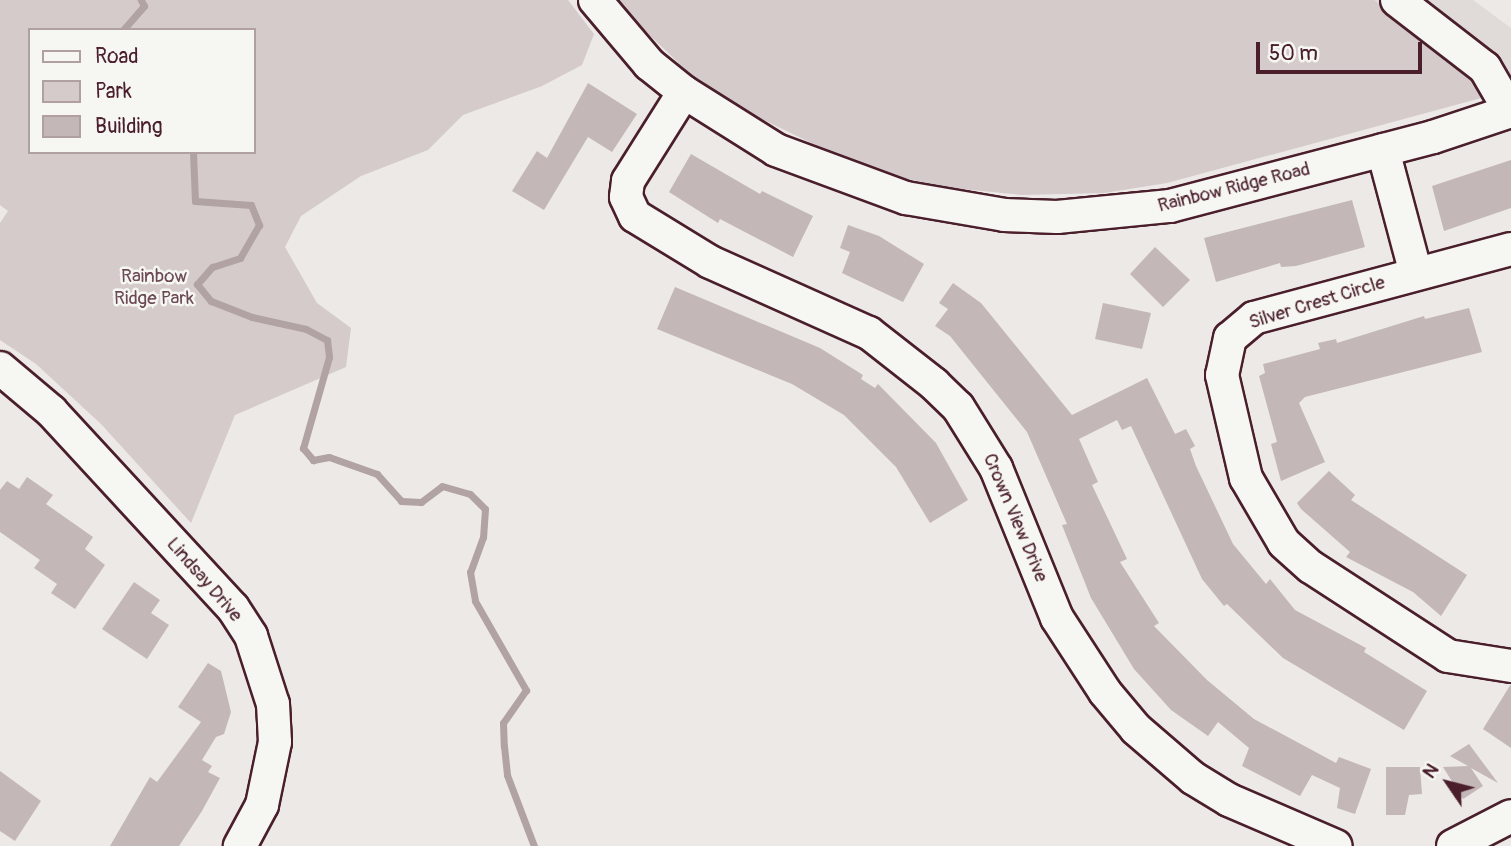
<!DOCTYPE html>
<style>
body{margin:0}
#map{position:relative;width:1511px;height:846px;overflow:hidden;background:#ece9e6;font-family:Pangolin,sans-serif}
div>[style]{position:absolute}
.built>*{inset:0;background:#e0dad8}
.green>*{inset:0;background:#d4cbca}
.stream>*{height:7px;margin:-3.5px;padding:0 3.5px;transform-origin:3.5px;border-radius:3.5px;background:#b1a2a3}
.building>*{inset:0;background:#c4b7b7}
.roads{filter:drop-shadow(2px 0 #4a1f2b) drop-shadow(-2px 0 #4a1f2b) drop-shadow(0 2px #4a1f2b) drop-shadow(0 -2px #4a1f2b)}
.minor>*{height:32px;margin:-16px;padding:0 16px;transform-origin:16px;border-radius:16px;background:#f6f6f2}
span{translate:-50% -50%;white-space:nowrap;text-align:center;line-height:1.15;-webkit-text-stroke:5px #f6f6f2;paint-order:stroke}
.street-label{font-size:19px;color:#4a1f2b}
.park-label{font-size:19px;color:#6c4a53}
.legend{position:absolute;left:28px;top:28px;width:228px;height:126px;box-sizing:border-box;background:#f6f6f2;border:2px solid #b1a0a2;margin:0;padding:9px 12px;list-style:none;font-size:21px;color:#4a1f2b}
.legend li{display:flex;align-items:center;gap:14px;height:35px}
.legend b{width:35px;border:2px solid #b1a0a2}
.north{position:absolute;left:1413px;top:748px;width:70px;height:70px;-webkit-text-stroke:5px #f6f6f2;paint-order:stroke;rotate:305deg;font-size:19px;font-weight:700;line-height:28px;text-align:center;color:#4a1f2b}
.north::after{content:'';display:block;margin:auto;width:24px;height:32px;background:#4a1f2b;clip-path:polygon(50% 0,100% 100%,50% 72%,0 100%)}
.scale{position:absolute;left:1256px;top:42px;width:166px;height:32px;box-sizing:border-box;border:4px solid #4a1f2b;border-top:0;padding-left:9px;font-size:21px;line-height:24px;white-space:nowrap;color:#4a1f2b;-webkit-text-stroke:5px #f6f6f2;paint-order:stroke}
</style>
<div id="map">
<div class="built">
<i style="clip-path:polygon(1374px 0,1473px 0,1511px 28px,1511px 88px,1485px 97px,1449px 57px)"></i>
</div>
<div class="green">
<i style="clip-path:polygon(evenodd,0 0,568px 0,594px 34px,582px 65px,542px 86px,463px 115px,428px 150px,361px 176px,301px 216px,285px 247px,317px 303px,351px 328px,346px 367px,235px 415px,191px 523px,101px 424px,36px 364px,0 340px,0 223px,8px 211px,0 205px,0 0,30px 30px,254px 30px,254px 152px,30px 152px,30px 30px)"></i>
<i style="clip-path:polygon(613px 0,1374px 0,1449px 57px,1485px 97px,1167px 183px,1104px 193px,1022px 195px,952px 188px,898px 177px,848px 161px,731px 104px,688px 72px)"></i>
</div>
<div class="stream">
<i style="left:123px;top:30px;width:32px;rotate:-49deg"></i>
<i style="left:144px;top:6px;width:7px;rotate:-117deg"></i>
<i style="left:193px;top:152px;width:49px;rotate:87.7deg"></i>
<i style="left:195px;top:201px;width:56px;rotate:4.1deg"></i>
<i style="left:251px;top:205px;width:22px;rotate:68deg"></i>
<i style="left:259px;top:225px;width:38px;rotate:120deg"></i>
<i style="left:240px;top:258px;width:29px;rotate:162deg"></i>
<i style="left:212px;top:267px;width:23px;rotate:131deg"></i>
<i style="left:197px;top:284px;width:22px;rotate:51deg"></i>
<i style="left:211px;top:301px;width:44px;rotate:21.3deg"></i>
<i style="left:252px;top:317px;width:55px;rotate:12.5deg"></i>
<i style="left:306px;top:329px;width:24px;rotate:28deg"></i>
<i style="left:327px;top:340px;width:17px;rotate:83deg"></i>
<i style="left:329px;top:357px;width:95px;rotate:105.9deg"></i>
<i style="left:303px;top:448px;width:16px;rotate:50deg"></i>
<i style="left:313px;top:460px;width:16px;rotate:-11deg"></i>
<i style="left:329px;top:457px;width:51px;rotate:19.5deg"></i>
<i style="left:377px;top:474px;width:36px;rotate:48deg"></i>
<i style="left:401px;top:501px;width:20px;rotate:3deg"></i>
<i style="left:421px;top:502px;width:26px;rotate:-37deg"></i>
<i style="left:442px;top:486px;width:29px;rotate:16deg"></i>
<i style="left:470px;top:494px;width:21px;rotate:45deg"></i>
<i style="left:485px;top:509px;width:28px;rotate:94deg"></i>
<i style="left:483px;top:537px;width:37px;rotate:110deg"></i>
<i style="left:470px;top:572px;width:29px;rotate:80deg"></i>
<i style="left:475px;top:601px;width:103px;rotate:60.2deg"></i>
<i style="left:526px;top:690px;width:40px;rotate:124.9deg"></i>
<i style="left:503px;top:723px;width:23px;rotate:88deg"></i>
<i style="left:504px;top:746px;width:29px;rotate:84deg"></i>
<i style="left:507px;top:775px;width:76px;rotate:69.2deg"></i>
</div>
<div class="building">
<i style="clip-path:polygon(588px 83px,637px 114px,612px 152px,588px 137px,544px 210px,512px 191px,537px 151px,547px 158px)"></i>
<i style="clip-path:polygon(691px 154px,760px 194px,762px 191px,813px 216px,793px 257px,720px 219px,718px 223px,669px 192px)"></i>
<i style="clip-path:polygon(1511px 160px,1511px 208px,1444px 231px,1432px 186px)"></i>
<i style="clip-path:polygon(1352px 200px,1365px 247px,1296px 266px,1281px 267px,1280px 263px,1216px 282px,1204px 238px)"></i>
<i style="clip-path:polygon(848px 225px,879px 236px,924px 264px,903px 302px,842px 273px,850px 252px,840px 248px)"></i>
<i style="clip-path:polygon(1155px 247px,1190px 280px,1163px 307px,1130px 274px)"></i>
<i style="clip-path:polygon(953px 283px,981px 303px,1072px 415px,1147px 378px,1175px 434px,1186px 429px,1195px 446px,1190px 449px,1196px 466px,1233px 544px,1266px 584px,1270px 579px,1295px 610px,1366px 648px,1364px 652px,1427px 691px,1404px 730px,1283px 658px,1227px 604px,1224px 606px,1202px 579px,1131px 426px,1122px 430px,1117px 420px,1079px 439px,1098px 482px,1092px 485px,1127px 559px,1120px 562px,1159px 623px,1154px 626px,1207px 680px,1254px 719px,1336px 763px,1339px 757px,1371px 769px,1355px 814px,1337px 808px,1340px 788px,1312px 775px,1300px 796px,1242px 766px,1249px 748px,1218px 722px,1208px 736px,1171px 710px,1134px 669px,1091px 598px,1062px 525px,1067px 524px,1027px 432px,950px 336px,935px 326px,948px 309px,939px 303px)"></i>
<i style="clip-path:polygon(675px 287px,820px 348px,863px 375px,861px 379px,875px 388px,878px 384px,936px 443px,968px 500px,930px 523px,896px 467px,844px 415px,792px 384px,657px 329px)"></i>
<i style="clip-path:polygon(1103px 303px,1151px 313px,1142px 349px,1095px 339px)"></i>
<i style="clip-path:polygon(1469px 308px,1482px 352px,1305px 397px,1299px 403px,1325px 462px,1281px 481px,1271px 444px,1277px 442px,1259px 376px,1265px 373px,1263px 364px,1320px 349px,1318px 343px,1336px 339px,1337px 343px,1424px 316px,1425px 319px)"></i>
<i style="clip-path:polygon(1329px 471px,1355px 495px,1351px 500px,1467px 575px,1441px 616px,1413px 592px,1346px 557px,1350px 552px,1301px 509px,1297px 503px)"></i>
<i style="clip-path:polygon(27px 477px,53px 495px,46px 504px,93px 537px,85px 549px,105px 565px,75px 609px,51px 593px,57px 584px,34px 568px,40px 560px,0 532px,0 490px,7px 481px,19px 489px)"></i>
<i style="clip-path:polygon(134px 582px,160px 600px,151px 613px,169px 625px,147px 659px,102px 629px)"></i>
<i style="clip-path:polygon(208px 663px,221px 671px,231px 712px,224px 734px,216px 737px,202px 760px,212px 766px,208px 772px,220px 778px,202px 811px,179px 846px,110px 846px,150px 777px,157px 782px,201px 722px,178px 707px)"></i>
<i style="clip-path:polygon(1511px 684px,1511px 748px,1483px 729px)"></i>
<i style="clip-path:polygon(1469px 744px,1498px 783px,1471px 768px,1483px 786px,1463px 799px,1443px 767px,1468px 766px,1450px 756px)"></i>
<i style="clip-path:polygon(1386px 767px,1420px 767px,1422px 794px,1409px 795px,1405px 815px,1386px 815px)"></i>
<i style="clip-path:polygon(0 771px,41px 801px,15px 841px,0 831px)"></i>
</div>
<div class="roads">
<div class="minor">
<i style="left:595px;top:0;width:84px;rotate:49.8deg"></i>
<i style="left:649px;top:64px;width:45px;rotate:38.7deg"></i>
<i style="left:684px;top:92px;width:109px;rotate:32.2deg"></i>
<i style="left:776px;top:150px;width:139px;rotate:20.3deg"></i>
<i style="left:906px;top:198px;width:99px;rotate:9.8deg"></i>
<i style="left:1004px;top:215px;width:53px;rotate:2.2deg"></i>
<i style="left:1057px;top:217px;width:114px;rotate:-5.6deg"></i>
<i style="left:1170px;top:206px;width:272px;rotate:-14.7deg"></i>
<i style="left:1433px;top:137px;width:82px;rotate:-18.4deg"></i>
<i style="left:1397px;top:0;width:111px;rotate:37.7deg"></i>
<i style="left:1485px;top:68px;width:50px;rotate:59.8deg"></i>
<i style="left:684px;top:92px;width:105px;rotate:122.2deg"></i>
<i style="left:628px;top:181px;width:16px;rotate:97deg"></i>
<i style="left:626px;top:197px;width:21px;rotate:65deg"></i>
<i style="left:635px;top:216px;width:88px;rotate:31.5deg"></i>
<i style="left:710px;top:262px;width:174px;rotate:24.1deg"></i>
<i style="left:869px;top:333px;width:83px;rotate:38.1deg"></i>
<i style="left:934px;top:384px;width:33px;rotate:44deg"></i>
<i style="left:958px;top:407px;width:72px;rotate:58.1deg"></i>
<i style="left:996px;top:468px;width:162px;rotate:67.9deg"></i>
<i style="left:1057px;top:618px;width:88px;rotate:57deg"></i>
<i style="left:1105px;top:692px;width:48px;rotate:50deg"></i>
<i style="left:1136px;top:729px;width:75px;rotate:40.7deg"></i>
<i style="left:1193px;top:778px;width:42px;rotate:31.4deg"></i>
<i style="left:1229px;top:800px;width:116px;rotate:23.3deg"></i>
<i style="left:1383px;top:150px;width:128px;rotate:75.1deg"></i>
<i style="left:1511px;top:249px;width:266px;rotate:165deg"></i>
<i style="left:1254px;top:318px;width:31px;rotate:140deg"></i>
<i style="left:1230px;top:338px;width:38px;rotate:102deg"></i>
<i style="left:1222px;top:375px;width:106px;rotate:76.9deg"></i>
<i style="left:1246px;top:478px;width:75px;rotate:59.7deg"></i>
<i style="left:1284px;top:543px;width:36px;rotate:42deg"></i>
<i style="left:1311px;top:567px;width:163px;rotate:33deg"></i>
<i style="left:1448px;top:656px;width:64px;rotate:9deg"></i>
<i style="left:0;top:368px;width:67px;rotate:40.1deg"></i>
<i style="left:51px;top:411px;width:268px;rotate:47.3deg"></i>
<i style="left:233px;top:608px;width:33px;rotate:57deg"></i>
<i style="left:251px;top:636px;width:71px;rotate:72.1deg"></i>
<i style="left:273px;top:704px;width:38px;rotate:87deg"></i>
<i style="left:275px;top:742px;width:64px;rotate:101.7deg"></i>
<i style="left:262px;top:805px;width:47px;rotate:118.2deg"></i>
<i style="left:1453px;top:846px;width:65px;rotate:-27.3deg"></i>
</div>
</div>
<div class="street-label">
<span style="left:1234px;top:188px;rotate:-14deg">Rainbow Ridge Road</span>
<span style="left:1317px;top:303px;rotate:-17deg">Silver Crest Circle</span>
<span style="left:1015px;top:518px;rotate:67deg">Crown View Drive</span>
<span style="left:204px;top:580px;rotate:49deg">Lindsay Drive</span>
</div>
<div class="park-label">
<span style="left:154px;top:288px">Rainbow<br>Ridge Park</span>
</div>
<ul class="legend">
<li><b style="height:9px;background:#f6f6f2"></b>Road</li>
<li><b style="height:19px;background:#d4cbca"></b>Park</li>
<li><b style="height:19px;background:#c4b7b7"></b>Building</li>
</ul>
<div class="north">N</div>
<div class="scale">50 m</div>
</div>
